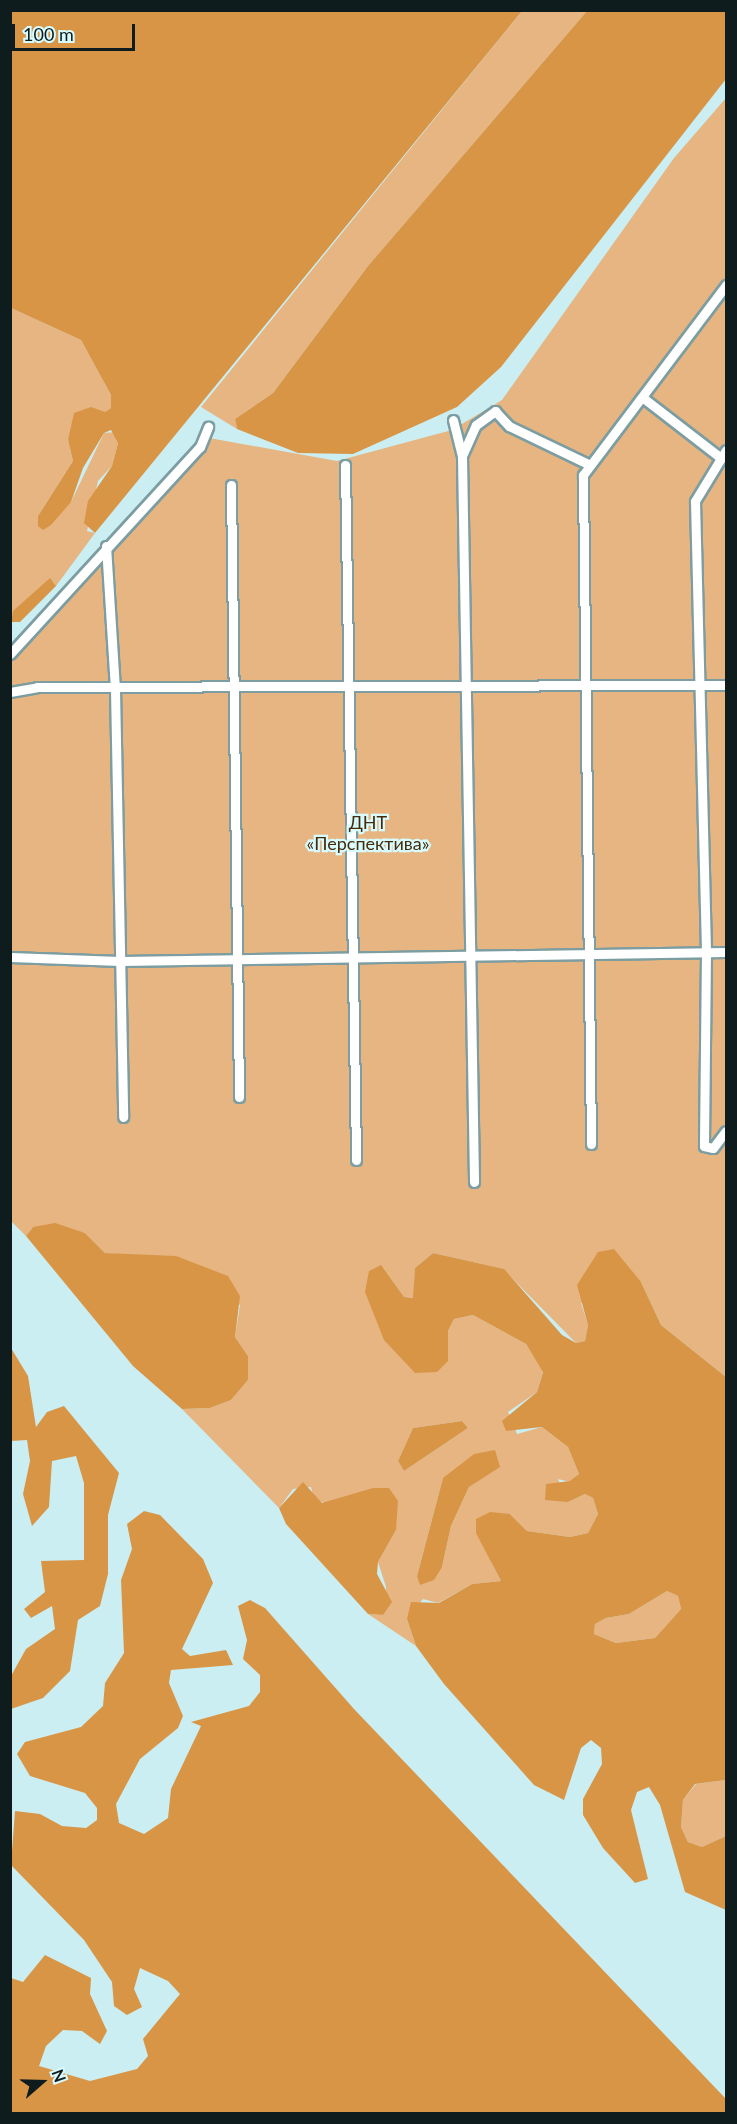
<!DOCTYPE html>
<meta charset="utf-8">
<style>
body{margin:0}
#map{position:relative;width:737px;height:2124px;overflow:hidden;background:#caeef2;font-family:Lato,sans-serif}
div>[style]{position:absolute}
.green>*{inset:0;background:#e6b581}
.forest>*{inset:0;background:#d99546}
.roads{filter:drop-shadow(2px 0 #7c9da1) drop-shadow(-2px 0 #7c9da1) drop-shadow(0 2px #7c9da1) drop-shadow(0 -2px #7c9da1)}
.minor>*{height:9px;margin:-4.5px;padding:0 4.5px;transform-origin:4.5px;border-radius:4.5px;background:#fff}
span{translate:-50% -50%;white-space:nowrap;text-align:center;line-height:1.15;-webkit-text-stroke:4.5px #d7fbff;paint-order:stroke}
.park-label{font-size:18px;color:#472b09}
.frame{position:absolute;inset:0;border:12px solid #0f1c1d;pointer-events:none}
.north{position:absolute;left:12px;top:2052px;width:60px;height:60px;-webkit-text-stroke:4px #d7fbff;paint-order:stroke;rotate:70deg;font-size:16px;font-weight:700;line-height:24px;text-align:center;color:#0f1c1d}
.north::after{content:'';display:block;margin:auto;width:21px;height:27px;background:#0f1c1d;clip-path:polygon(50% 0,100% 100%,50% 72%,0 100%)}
.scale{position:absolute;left:12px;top:24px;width:123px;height:27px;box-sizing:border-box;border:3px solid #0f1c1d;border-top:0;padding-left:8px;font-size:18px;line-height:21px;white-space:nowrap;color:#0f1c1d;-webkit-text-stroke:4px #d7fbff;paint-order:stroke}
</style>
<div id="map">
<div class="green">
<i style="clip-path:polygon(522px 11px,587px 11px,368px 266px,273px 393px,235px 419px,237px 429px,201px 407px)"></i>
<i style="clip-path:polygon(evenodd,726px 98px,726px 1377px,661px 1325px,641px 1282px,581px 1303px,588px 1325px,585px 1341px,576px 1343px,503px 1269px,433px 1253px,415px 1268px,414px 1298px,404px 1297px,382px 1266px,448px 1361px,448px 1331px,454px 1319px,473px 1315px,526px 1344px,543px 1371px,537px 1392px,508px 1412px,517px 1434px,542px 1427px,568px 1447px,579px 1474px,570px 1482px,558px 1479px,568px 1502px,585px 1494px,593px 1498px,598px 1514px,588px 1533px,570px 1537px,527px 1531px,510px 1514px,491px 1562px,501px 1581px,472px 1584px,438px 1603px,423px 1599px,407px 1619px,416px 1646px,368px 1614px,383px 1615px,386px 1587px,378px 1562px,396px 1530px,314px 1499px,311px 1487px,293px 1489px,279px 1508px,182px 1409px,210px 1408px,231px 1400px,248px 1380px,248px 1356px,235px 1337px,240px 1305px,130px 1255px,105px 1253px,85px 1233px,33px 1227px,26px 1236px,11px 1221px,11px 647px,123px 521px,209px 438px,337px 461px,452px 430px,502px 400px,674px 158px,726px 98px,462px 1421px,468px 1428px,404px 1471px,398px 1461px,413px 1428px,462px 1421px,726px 98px,492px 1470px,469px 1487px,451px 1526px,442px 1567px,417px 1576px,443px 1478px,492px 1470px)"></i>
<i style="clip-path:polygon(11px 308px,81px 340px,111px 395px,111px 408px,68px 440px,73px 461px,38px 516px,71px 502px,104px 433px,117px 432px,118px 443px,112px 466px,98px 481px,87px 531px,95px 533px,56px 586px,50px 579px,11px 620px)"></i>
<i style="clip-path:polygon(667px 1591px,678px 1596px,681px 1609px,655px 1638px,616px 1643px,594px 1634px,595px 1624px,606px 1618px,629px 1614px)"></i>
<i style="clip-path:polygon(726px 1780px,726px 1836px,702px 1847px,688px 1842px,681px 1827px,683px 1800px,696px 1784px)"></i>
</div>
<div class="forest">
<i style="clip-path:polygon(11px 10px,522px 11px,95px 533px,84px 523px,88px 501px,112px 466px,118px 443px,111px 430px,104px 433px,83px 468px,71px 502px,51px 525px,43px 530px,38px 526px,38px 516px,73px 461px,68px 440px,74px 413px,91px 407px,105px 412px,111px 408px,111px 395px,81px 340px,11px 308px)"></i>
<i style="clip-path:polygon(587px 11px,726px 11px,726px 79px,501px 367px,457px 407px,353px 454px,298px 453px,237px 429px,235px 419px,273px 393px,368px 266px)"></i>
<i style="clip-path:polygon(50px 578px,56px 586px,20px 622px,11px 622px,13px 611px)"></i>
<i style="clip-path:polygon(55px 1223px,85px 1233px,105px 1253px,176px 1256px,228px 1276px,240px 1296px,235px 1337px,248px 1356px,248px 1380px,231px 1400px,210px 1408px,182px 1409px,133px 1366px,26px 1236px,33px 1227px)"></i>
<i style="clip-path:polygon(evenodd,614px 1249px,641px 1282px,661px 1325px,726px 1377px,726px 1780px,695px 1784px,683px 1800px,681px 1827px,688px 1842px,702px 1847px,726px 1836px,726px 1910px,685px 1892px,660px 1805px,649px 1787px,637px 1792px,631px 1810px,648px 1879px,635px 1883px,603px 1848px,583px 1815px,583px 1799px,602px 1764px,601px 1748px,591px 1740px,581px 1748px,564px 1800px,534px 1785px,444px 1684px,416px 1646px,407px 1619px,411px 1602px,439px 1603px,472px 1584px,501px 1581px,476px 1533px,476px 1519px,490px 1512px,510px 1514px,527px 1531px,570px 1537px,588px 1533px,598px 1514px,593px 1498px,585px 1494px,568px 1502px,545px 1500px,546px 1484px,570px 1481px,579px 1474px,568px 1447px,542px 1427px,506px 1431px,502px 1421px,537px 1392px,543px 1372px,526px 1344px,473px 1315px,454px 1319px,448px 1331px,448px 1361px,437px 1372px,415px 1373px,384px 1340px,365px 1292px,369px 1271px,381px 1265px,404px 1297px,413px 1298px,415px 1268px,433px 1253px,504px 1269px,562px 1335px,576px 1343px,585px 1341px,588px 1325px,577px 1285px,598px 1252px,614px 1249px,667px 1591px,678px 1596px,681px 1609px,655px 1638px,616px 1643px,594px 1634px,595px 1624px,606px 1618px,629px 1614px,667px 1591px)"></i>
<i style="clip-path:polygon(11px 1348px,28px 1376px,36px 1427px,47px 1412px,64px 1406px,119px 1473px,108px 1515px,108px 1574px,100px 1606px,78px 1620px,70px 1671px,43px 1698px,11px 1709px,11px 1676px,26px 1649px,55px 1629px,52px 1606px,31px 1618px,24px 1609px,45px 1592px,41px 1561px,84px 1560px,84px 1483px,76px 1456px,52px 1461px,49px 1507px,32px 1526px,23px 1494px,30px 1461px,27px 1440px,11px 1441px)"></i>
<i style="clip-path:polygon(462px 1421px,468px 1428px,404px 1471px,398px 1461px,413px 1428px)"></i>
<i style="clip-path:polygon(495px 1450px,500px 1467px,469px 1487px,451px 1526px,442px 1567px,434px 1580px,420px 1585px,417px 1576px,443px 1478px,474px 1454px)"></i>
<i style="clip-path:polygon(303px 1482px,322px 1503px,373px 1488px,389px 1488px,398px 1501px,396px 1530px,378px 1562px,377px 1574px,392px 1602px,383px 1615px,368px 1614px,286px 1524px,279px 1508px)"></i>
<i style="clip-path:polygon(144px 1511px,160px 1515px,203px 1559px,213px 1583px,182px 1649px,190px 1656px,226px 1650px,233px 1665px,171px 1670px,169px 1683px,183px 1716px,178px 1728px,140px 1759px,116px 1804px,119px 1823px,144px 1834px,168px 1818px,171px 1789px,201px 1726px,191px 1722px,249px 1706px,260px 1692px,260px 1675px,243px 1659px,247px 1640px,238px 1606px,250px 1600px,265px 1608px,354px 1709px,726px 2099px,726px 2113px,11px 2113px,11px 1978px,23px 1982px,45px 1955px,91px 1978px,90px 1994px,107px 2031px,100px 2044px,82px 2031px,63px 2030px,46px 2046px,39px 2066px,90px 2081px,137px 2069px,148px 2056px,143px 2039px,180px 1994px,168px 1981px,140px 1968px,134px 1989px,142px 2007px,127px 2015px,114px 2006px,112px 1982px,84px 1940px,11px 1865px,15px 1811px,40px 1814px,62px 1826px,86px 1828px,97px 1820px,97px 1808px,85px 1793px,30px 1776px,17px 1754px,25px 1742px,81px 1727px,103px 1706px,105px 1683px,124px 1653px,121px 1580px,132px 1549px,127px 1524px)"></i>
</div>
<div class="roads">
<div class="minor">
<i style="left:642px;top:397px;width:100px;rotate:37.7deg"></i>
<i style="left:453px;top:420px;width:37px;rotate:76deg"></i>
<i style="left:462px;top:456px;width:726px;rotate:89.05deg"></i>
<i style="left:726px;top:450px;width:60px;rotate:121.3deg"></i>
<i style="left:695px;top:501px;width:451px;rotate:88.6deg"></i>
<i style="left:706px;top:952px;width:194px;rotate:90.6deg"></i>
<i style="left:704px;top:1146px;width:9px;rotate:13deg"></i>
<i style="left:713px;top:1148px;width:21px;rotate:-53deg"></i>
<i style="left:462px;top:456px;width:34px;rotate:-66deg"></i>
<i style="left:476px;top:425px;width:24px;rotate:-36deg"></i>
<i style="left:495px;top:411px;width:21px;rotate:47deg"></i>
<i style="left:509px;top:426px;width:88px;rotate:25.7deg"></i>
<i style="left:345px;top:465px;width:695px;rotate:89.09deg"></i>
<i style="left:231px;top:485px;width:612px;rotate:89.25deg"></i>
<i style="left:106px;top:546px;width:143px;rotate:86.4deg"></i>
<i style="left:115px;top:689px;width:428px;rotate:88.9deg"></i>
<i style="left:10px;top:654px;width:281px;rotate:-47.5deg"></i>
<i style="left:200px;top:447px;width:22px;rotate:-68deg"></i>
<i style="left:10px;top:692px;width:27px;rotate:-10deg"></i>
<i style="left:37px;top:687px;width:689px;rotate:-0.17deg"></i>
<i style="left:10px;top:957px;width:110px;rotate:2.1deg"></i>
<i style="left:120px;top:961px;width:606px;rotate:-0.85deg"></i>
<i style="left:591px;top:1144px;width:669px;rotate:-90.69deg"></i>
<i style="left:583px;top:475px;width:238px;rotate:-53deg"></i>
</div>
</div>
<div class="park-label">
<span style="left:368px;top:833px">ДНТ<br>«Перспектива»</span>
</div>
<div class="frame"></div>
<div class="north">N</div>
<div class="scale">100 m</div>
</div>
